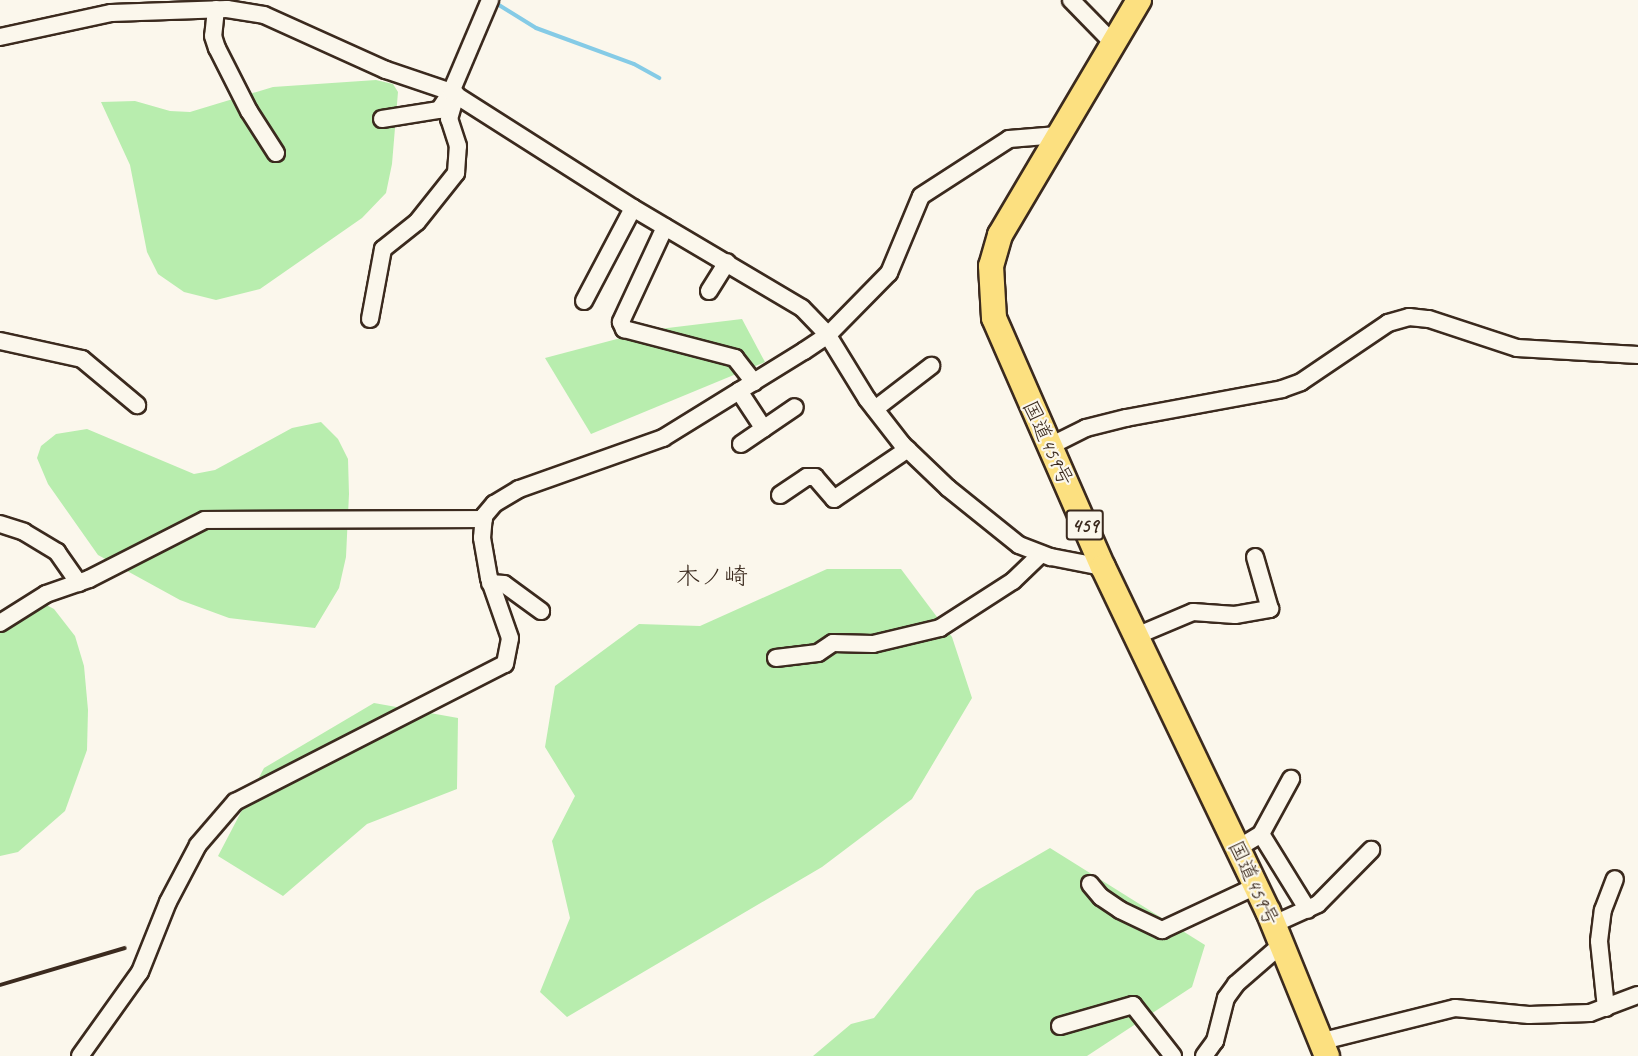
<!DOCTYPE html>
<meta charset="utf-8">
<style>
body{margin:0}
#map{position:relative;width:1638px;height:1056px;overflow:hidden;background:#fbf7ec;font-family:Caveat,"Klee One",sans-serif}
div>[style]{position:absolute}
.green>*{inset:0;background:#b8edae}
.stream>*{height:4px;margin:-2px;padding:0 2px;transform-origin:2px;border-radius:2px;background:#85cbe6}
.roads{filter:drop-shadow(2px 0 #3b2a1e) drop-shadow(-2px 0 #3b2a1e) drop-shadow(0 2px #3b2a1e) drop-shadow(0 -2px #3b2a1e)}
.minor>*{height:16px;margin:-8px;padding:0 8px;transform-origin:8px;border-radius:8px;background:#fbf7ec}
.highway>*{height:24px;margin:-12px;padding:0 12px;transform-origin:12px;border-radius:12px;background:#fce080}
.rail>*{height:4px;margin:-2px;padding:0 2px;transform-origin:2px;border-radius:2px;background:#3b2a1e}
span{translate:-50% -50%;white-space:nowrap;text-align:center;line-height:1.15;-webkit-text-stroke:4.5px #fbf7ec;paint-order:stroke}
.shield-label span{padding:2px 4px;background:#fbf7ec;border:2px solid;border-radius:4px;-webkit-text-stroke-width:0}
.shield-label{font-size:20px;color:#3b2a1e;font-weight:700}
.street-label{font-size:21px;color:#3b2a1e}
.quarter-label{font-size:24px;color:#3b2a1e}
</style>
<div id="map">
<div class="green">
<i style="clip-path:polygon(376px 80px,393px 84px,398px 92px,392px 164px,386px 193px,362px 218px,260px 289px,216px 300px,184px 292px,158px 274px,147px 252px,130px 165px,101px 102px,135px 101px,170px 111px,190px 112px,273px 87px)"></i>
<i style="clip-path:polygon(742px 319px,765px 362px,591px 434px,545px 358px,651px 330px)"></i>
<i style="clip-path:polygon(321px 422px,338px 439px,348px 459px,349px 494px,346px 557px,339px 588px,315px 628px,229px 618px,180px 600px,98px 555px,48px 484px,37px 458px,41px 446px,56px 434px,87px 429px,194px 474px,215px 470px,292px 428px)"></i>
<i style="clip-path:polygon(827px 569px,901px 569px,952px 637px,972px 698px,912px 799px,822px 867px,567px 1017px,540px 992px,570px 918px,552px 841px,575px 796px,545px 747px,555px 686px,639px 624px,700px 626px)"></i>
<i style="clip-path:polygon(33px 598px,54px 609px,75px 636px,84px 666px,88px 710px,87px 750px,65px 811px,18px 852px,0 856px,0 618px)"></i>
<i style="clip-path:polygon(374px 703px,458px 718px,457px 789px,367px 824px,283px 896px,218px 856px,264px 768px)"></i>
<i style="clip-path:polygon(1050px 848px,1205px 945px,1192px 987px,1087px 1056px,813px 1056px,851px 1024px,874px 1018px,976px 891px)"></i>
</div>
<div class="stream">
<i style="left:494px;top:2px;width:49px;rotate:31.8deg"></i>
<i style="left:536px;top:28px;width:104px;rotate:20.2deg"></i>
<i style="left:634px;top:64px;width:29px;rotate:29deg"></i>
</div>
<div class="roads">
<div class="minor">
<i style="left:1071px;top:0;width:59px;rotate:45.7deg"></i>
<i style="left:216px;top:9px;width:27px;rotate:96deg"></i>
<i style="left:213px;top:36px;width:13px;rotate:72deg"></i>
<i style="left:217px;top:48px;width:71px;rotate:63.1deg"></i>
<i style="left:249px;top:111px;width:50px;rotate:57.3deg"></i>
<i style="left:0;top:37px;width:114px;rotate:-12.2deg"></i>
<i style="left:111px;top:13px;width:116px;rotate:-2deg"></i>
<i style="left:227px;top:9px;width:37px;rotate:9deg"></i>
<i style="left:264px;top:15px;width:134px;rotate:24.3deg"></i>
<i style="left:386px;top:70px;width:69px;rotate:18.7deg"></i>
<i style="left:451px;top:92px;width:216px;rotate:32.5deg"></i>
<i style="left:633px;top:208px;width:196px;rotate:30.6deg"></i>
<i style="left:802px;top:308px;width:36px;rotate:46deg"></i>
<i style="left:827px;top:334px;width:76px;rotate:58.4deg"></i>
<i style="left:867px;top:399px;width:57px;rotate:52.1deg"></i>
<i style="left:902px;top:444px;width:64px;rotate:43.7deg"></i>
<i style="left:948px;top:488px;width:91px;rotate:38.8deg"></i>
<i style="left:1019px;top:545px;width:34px;rotate:21deg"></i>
<i style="left:1051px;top:557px;width:53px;rotate:10.9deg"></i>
<i style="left:382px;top:119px;width:58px;rotate:-9deg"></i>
<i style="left:439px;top:110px;width:22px;rotate:-56deg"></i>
<i style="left:451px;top:92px;width:100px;rotate:-67deg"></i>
<i style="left:665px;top:227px;width:105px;rotate:114.9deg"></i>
<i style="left:621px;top:322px;width:8px;rotate:67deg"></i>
<i style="left:624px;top:329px;width:115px;rotate:14.6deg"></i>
<i style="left:735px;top:358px;width:31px;rotate:52deg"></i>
<i style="left:709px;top:291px;width:34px;rotate:-58deg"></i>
<i style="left:584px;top:301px;width:105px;rotate:-62.2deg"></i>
<i style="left:370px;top:319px;width:71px;rotate:-79.5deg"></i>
<i style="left:383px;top:249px;width:43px;rotate:-38.5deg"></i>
<i style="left:417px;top:222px;width:63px;rotate:-51.5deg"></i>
<i style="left:456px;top:173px;width:27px;rotate:-86deg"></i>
<i style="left:458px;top:146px;width:28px;rotate:-108deg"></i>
<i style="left:449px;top:119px;width:26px;rotate:-74deg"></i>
<i style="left:0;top:341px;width:84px;rotate:12.4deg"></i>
<i style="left:82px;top:359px;width:72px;rotate:39.9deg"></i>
<i style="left:739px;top:391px;width:45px;rotate:56.7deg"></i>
<i style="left:875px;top:409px;width:71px;rotate:-37.5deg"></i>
<i style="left:741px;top:444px;width:65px;rotate:-34.4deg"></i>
<i style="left:1050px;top:446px;width:40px;rotate:-26.6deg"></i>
<i style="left:1086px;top:428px;width:41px;rotate:-14deg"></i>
<i style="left:1126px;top:418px;width:159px;rotate:-10.5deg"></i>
<i style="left:1282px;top:389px;width:20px;rotate:-20deg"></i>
<i style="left:1301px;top:382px;width:105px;rotate:-34.1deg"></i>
<i style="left:1388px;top:323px;width:22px;rotate:-16deg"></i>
<i style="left:1409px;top:317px;width:20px;rotate:6deg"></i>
<i style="left:1429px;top:319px;width:93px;rotate:18.2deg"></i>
<i style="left:1517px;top:348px;width:121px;rotate:3.3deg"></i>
<i style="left:780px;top:495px;width:32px;rotate:-34deg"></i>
<i style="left:807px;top:477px;width:8px"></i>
<i style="left:815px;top:477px;width:29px;rotate:49deg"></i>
<i style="left:834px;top:499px;width:89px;rotate:-34deg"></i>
<i style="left:0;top:524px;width:25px;rotate:18deg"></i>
<i style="left:24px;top:532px;width:39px;rotate:31deg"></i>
<i style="left:57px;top:552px;width:38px;rotate:55deg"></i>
<i style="left:490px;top:583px;width:14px;rotate:4deg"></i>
<i style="left:504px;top:584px;width:46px;rotate:36.1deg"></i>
<i style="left:0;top:623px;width:54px;rotate:-32.2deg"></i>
<i style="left:46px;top:594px;width:46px;rotate:-19.2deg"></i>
<i style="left:89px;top:579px;width:130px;rotate:-27deg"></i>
<i style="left:205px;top:520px;width:279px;rotate:-0.2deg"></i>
<i style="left:1136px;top:636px;width:62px;rotate:-22.8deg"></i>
<i style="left:1193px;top:612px;width:42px;rotate:4.1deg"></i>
<i style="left:1235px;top:615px;width:36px;rotate:-10deg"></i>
<i style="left:1270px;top:609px;width:54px;rotate:-106.1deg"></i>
<i style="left:776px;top:658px;width:42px;rotate:-6.8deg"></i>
<i style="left:818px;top:653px;width:18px;rotate:-34deg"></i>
<i style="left:833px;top:643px;width:40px;rotate:1.4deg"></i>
<i style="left:873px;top:644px;width:69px;rotate:-13.4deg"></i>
<i style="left:940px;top:628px;width:87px;rotate:-32.8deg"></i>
<i style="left:1013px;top:581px;width:39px;rotate:-44deg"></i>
<i style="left:1261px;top:834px;width:89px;rotate:58.3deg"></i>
<i style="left:1238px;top:848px;width:27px;rotate:-31deg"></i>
<i style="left:1261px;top:834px;width:63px;rotate:-61.4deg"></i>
<i style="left:1090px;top:884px;width:17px;rotate:50deg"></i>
<i style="left:1101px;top:897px;width:23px;rotate:34deg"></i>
<i style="left:1120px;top:910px;width:47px;rotate:25.5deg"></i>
<i style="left:1162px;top:930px;width:104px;rotate:-25.1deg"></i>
<i style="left:1274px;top:924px;width:48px;rotate:-24.4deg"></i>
<i style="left:1318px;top:904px;width:76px;rotate:-45.5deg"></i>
<i style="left:1606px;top:1008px;width:67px;rotate:-96deg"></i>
<i style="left:1599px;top:941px;width:31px;rotate:-83deg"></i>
<i style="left:1603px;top:910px;width:33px;rotate:-69deg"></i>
<i style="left:1060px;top:1026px;width:76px;rotate:-16deg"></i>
<i style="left:1133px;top:1005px;width:65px;rotate:51.9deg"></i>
<i style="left:1323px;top:1041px;width:136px;rotate:-14deg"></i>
<i style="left:1455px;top:1008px;width:74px;rotate:5.4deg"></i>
<i style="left:1529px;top:1015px;width:61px;rotate:-1.9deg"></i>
<i style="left:1590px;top:1013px;width:51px;rotate:-20.6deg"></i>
<i style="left:80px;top:1056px;width:103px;rotate:-54.5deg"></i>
<i style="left:140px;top:972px;width:75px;rotate:-68.2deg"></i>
<i style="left:168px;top:902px;width:64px;rotate:-62.2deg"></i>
<i style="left:198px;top:845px;width:57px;rotate:-49.3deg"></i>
<i style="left:235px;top:802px;width:303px;rotate:-27.1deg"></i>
<i style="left:505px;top:664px;width:26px;rotate:-79deg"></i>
<i style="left:510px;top:638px;width:64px;rotate:-109.3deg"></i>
<i style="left:489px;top:578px;width:41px;rotate:-99.9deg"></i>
<i style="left:482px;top:538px;width:22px;rotate:-85deg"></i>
<i style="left:484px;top:516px;width:16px;rotate:-50deg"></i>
<i style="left:494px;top:504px;width:29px;rotate:-31deg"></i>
<i style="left:519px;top:489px;width:153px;rotate:-19.5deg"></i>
<i style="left:663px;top:438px;width:166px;rotate:-31.7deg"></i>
<i style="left:804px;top:351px;width:29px;rotate:-34deg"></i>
<i style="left:828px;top:335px;width:87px;rotate:-45.5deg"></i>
<i style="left:889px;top:273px;width:83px;rotate:-67.4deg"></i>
<i style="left:921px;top:196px;width:105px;rotate:-32.9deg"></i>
<i style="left:1009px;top:139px;width:49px;rotate:-4.7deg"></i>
<i style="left:1204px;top:1056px;width:19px;rotate:-54deg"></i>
<i style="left:1215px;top:1041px;width:44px;rotate:-75.7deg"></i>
<i style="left:1226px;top:998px;width:17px;rotate:-54deg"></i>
<i style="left:1236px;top:984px;width:61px;rotate:-41deg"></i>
</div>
<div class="highway">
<i style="left:1139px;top:0;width:273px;rotate:120.6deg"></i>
<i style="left:1000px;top:235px;width:32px;rotate:106deg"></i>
<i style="left:991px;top:266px;width:52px;rotate:86.7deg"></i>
<i style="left:994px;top:318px;width:272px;rotate:66.4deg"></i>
<i style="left:1103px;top:567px;width:382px;rotate:64.4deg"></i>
<i style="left:1268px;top:911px;width:157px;rotate:67.9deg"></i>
</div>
</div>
<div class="rail">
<i style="left:0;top:985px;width:130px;rotate:-16.5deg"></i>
</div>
<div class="shield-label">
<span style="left:1085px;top:525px">459</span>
</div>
<div class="street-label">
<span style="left:1048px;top:443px;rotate:65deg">国道459号</span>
<span style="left:1254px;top:883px;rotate:65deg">国道459号</span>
</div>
<div class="quarter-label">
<span style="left:712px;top:577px">木ノ崎</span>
</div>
</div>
